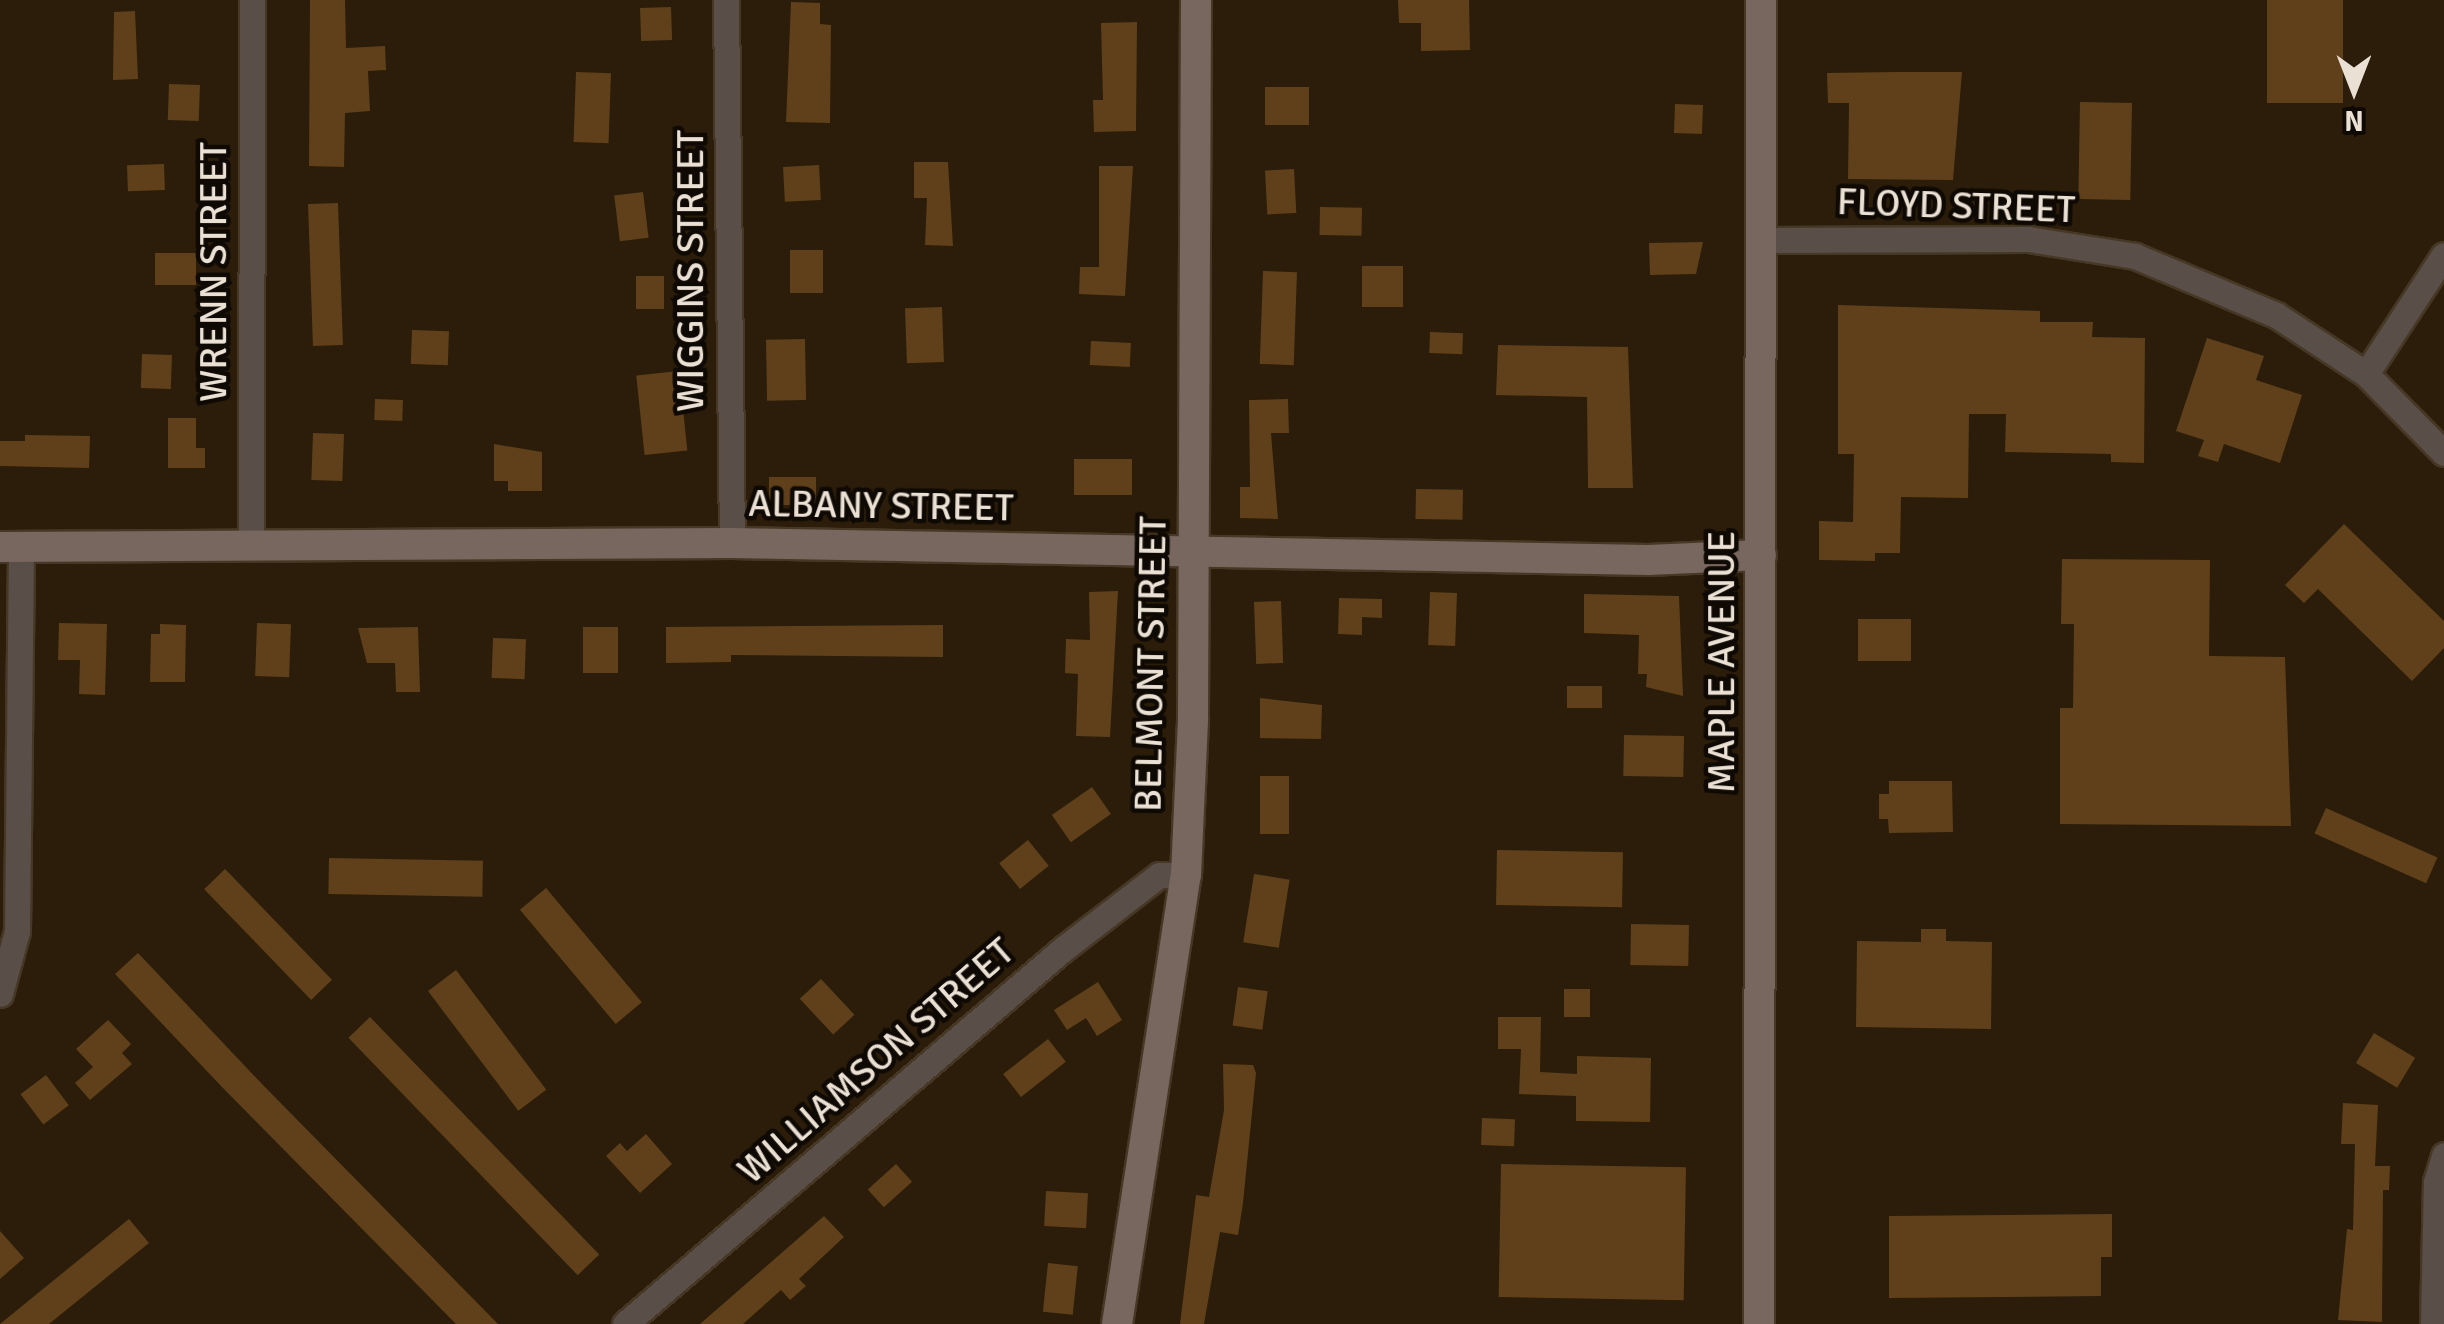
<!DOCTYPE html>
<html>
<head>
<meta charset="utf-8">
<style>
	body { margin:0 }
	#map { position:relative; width:2444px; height:1324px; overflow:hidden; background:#2b1d09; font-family:Signika,sans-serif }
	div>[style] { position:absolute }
	.building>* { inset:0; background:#5f401a; transform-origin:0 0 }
	.roads { filter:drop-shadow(2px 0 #463825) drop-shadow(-2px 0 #463825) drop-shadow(0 2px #463825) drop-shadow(0 -2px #463825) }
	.street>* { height:25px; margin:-12.5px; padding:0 12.5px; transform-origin:12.5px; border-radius:12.5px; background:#594e48 }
	.secondary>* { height:30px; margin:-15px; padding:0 15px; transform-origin:15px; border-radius:15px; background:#78675e }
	span { translate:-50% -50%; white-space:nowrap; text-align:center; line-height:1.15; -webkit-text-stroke:9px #0f0903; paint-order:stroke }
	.street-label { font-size:38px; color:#eae0d4 }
	.north { position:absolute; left:2304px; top:40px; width:100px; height:100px; -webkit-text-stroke:8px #0f0903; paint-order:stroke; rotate:180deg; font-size:28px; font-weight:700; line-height:40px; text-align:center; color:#eae0d4 }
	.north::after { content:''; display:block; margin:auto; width:35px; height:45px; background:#eae0d4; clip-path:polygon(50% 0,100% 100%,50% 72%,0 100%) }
</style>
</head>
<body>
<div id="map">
	<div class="building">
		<div style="clip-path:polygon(310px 0,345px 0,346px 48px,385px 46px,386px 70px,368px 71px,370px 111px,345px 113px,344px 167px,309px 166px)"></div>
		<div style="clip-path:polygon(1398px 0,1469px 0,1470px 50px,1421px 51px,1421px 23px,1399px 23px)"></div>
		<div style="left:2267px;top:0;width:76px;height:103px"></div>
		<div style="clip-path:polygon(791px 2px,820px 3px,820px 24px,831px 25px,830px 123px,786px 122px)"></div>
		<div style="left:671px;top:7px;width:33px;height:31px;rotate:88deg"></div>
		<div style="clip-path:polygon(135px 11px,138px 79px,113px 80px,114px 12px)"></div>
		<div style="clip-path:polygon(1137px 22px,1136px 131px,1094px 132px,1093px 100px,1103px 100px,1101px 23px)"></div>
		<div style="left:576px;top:72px;width:35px;height:70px;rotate:2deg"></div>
		<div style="clip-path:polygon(1896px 72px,1962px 72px,1953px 180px,1848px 179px,1849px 103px,1828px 103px,1827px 73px)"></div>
		<div style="left:169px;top:84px;width:31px;height:36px;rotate:2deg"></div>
		<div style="left:1265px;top:87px;width:44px;height:38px"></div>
		<div style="left:2080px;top:102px;width:52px;height:97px;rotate:1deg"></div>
		<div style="left:1675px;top:104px;width:28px;height:29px;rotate:2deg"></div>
		<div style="clip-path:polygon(914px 162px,948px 162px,953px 246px,925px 245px,927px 198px,914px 198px)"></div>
		<div style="left:164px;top:164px;width:26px;height:37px;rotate:88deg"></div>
		<div style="left:819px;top:165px;width:35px;height:36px;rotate:87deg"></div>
		<div style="clip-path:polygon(1099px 166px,1133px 166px,1125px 296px,1079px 294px,1080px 267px,1099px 267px)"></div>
		<div style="left:1294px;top:169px;width:44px;height:29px;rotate:87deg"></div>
		<div style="left:643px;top:192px;width:46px;height:29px;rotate:83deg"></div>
		<div style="left:338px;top:203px;width:142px;height:30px;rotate:88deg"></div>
		<div style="left:1320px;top:207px;width:42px;height:28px;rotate:1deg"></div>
		<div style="clip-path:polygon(1703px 242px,1696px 274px,1650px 275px,1649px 243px)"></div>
		<div style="left:790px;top:250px;width:33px;height:43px"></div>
		<div style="left:155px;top:253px;width:41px;height:32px"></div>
		<div style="left:1362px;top:266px;width:41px;height:41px"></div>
		<div style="left:1263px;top:271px;width:34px;height:93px;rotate:2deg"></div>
		<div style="left:636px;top:276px;width:28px;height:33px"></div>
		<div style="clip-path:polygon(1838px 305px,2040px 311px,2040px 322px,2093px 322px,2092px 337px,2145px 338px,2144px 463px,2111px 462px,2111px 454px,2005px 452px,2006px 414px,1969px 414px,1968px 498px,1901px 497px,1900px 553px,1875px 553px,1875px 561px,1819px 560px,1819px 521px,1853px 522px,1854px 454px,1838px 454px)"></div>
		<div style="left:942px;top:307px;width:55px;height:37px;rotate:88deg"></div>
		<div style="left:412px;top:330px;width:37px;height:34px;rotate:2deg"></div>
		<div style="left:1430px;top:332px;width:33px;height:21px;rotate:2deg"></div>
		<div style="clip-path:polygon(2207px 338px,2264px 356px,2256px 380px,2302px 395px,2280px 463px,2224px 444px,2218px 462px,2198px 456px,2204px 440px,2176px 431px)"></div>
		<div style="left:805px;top:339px;width:61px;height:39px;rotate:89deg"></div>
		<div style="left:1091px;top:341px;width:40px;height:24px;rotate:3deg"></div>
		<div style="clip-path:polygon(1498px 345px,1628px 347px,1633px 488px,1588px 488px,1587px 397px,1496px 395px)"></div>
		<div style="left:142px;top:354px;width:30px;height:34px;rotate:2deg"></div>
		<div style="left:679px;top:371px;width:80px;height:43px;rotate:84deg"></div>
		<div style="left:375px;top:399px;width:28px;height:21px;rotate:2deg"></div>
		<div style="clip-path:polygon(1288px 399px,1289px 433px,1271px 433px,1278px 519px,1240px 518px,1240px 487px,1250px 487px,1249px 400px)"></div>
		<div style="clip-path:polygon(168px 418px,196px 418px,196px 448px,205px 448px,205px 468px,168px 468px)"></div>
		<div style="left:313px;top:433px;width:31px;height:47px;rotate:2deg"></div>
		<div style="clip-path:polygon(25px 435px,90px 436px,89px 468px,0 466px,0 441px,25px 441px)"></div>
		<div style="clip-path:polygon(494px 444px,542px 452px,542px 491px,508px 491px,508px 481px,494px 481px)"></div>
		<div style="left:1074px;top:459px;width:58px;height:36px"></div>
		<div style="left:769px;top:477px;width:47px;height:28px"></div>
		<div style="left:1416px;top:489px;width:47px;height:30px;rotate:1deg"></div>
		<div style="clip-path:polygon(2344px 524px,2444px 621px,2444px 648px,2412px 681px,2318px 589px,2304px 603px,2285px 585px)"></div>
		<div style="clip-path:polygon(2062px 559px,2210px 560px,2209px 656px,2285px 657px,2291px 826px,2060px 824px,2060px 708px,2073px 708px,2074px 624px,2061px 624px)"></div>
		<div style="clip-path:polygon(1118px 591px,1110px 737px,1076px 736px,1078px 674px,1065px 673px,1066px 639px,1090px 640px,1089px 592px)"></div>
		<div style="left:1430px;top:592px;width:27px;height:53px;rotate:2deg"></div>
		<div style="clip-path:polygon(1584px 594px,1679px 596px,1683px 696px,1646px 687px,1647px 674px,1638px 674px,1639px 635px,1584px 633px)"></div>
		<div style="clip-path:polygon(1339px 598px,1382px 599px,1382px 618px,1362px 617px,1362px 635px,1338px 634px)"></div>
		<div style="left:1281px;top:601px;width:62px;height:27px;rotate:88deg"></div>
		<div style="left:1858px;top:619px;width:53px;height:42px"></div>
		<div style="clip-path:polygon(59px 623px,107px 624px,105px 695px,79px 694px,80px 660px,58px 660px)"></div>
		<div style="left:257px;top:623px;width:34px;height:53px;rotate:2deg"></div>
		<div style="clip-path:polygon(160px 624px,186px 625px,185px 682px,150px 682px,151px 634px,160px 634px)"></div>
		<div style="clip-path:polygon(943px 625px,943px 657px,731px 655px,731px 662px,666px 663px,666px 627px)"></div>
		<div style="clip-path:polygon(418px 627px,420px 692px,396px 692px,395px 663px,367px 663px,358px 628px)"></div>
		<div style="left:583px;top:627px;width:35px;height:46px"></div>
		<div style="left:493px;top:638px;width:33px;height:40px;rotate:2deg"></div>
		<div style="left:1567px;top:686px;width:35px;height:22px"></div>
		<div style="clip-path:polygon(1260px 698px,1322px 705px,1321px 739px,1260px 738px)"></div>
		<div style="left:1624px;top:735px;width:60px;height:41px;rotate:1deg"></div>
		<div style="left:1260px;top:776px;width:29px;height:58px"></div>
		<div style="clip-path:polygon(1889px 781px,1952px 781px,1953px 832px,1889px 833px,1888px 819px,1879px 819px,1879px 794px,1889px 794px)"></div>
		<div style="left:1092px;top:787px;width:33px;height:49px;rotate:55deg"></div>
		<div style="left:2326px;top:808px;width:122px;height:28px;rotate:24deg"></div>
		<div style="left:1028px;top:840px;width:33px;height:37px;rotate:51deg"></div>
		<div style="left:1497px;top:850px;width:126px;height:55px;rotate:1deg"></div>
		<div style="left:329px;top:858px;width:154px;height:36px;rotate:1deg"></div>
		<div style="left:225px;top:869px;width:154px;height:29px;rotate:46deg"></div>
		<div style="left:1254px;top:874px;width:36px;height:69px;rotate:9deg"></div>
		<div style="left:546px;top:888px;width:149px;height:34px;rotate:50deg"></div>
		<div style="left:1631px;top:924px;width:58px;height:41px;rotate:1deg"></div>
		<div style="clip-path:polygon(1921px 929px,1946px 929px,1946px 941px,1992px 942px,1991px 1029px,1856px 1027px,1857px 941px,1921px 942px)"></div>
		<div style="clip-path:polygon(138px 953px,262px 1084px,498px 1324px,456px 1324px,222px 1087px,115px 974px)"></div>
		<div style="left:456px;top:970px;width:150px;height:35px;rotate:53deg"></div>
		<div style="left:821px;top:979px;width:49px;height:29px;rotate:47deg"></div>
		<div style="clip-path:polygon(1098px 982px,1122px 1020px,1097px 1036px,1086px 1018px,1067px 1030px,1054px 1010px)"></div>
		<div style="left:1238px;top:987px;width:30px;height:39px;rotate:8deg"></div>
		<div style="left:1564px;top:989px;width:26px;height:28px"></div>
		<div style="left:370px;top:1017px;width:330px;height:30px;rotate:46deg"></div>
		<div style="clip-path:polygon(1498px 1017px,1541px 1017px,1540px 1072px,1577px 1074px,1577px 1056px,1651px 1058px,1650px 1122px,1576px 1121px,1576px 1096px,1519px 1094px,1521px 1049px,1498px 1049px)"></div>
		<div style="clip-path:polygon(108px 1020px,131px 1044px,122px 1053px,132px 1064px,90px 1100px,75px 1083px,93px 1067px,76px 1049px)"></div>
		<div style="left:2374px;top:1033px;width:48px;height:35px;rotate:31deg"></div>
		<div style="left:1048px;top:1039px;width:29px;height:57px;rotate:52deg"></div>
		<div style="clip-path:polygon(1223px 1064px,1253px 1065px,1256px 1073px,1243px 1203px,1238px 1235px,1220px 1232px,1204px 1324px,1180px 1324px,1196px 1195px,1209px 1197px,1224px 1110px)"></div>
		<div style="left:46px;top:1075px;width:38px;height:32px;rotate:53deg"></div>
		<div style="clip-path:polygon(2343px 1103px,2378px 1105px,2375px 1166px,2390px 1166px,2389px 1190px,2383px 1190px,2382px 1322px,2338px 1320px,2347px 1229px,2353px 1230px,2355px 1144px,2341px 1144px)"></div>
		<div style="left:1482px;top:1118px;width:33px;height:27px;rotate:2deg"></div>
		<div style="clip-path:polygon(646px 1134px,672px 1164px,640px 1193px,606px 1156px,620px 1143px,627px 1151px)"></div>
		<div style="left:896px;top:1164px;width:24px;height:38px;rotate:48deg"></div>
		<div style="left:1501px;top:1164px;width:185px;height:133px;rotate:1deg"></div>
		<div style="left:1046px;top:1191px;width:42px;height:35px;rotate:3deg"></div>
		<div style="clip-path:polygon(2112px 1214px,2112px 1257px,2101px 1257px,2101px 1296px,1889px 1298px,1889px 1216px)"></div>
		<div style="clip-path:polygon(824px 1216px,844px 1237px,799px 1279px,806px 1286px,790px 1300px,781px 1290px,743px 1324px,700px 1324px)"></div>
		<div style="clip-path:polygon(129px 1219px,149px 1243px,49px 1324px,0 1324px)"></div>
		<div style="clip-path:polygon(0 1231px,24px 1258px,0 1279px)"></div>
		<div style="left:1048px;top:1263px;width:30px;height:49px;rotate:6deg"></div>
	</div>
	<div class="roads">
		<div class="street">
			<div style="left:726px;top:0;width:543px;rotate:89.37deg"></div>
			<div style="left:1762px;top:240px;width:266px;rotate:-0.2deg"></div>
			<div style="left:2028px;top:239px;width:108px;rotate:9deg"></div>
			<div style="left:2135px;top:256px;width:153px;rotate:22.7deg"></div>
			<div style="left:2276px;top:315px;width:108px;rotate:33.2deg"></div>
			<div style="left:2366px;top:374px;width:111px;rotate:45.4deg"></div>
			<div style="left:2366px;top:374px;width:142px;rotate:-56.8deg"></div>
			<div style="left:251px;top:544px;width:544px;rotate:-89.89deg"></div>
			<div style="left:0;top:994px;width:65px;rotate:-74.9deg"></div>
			<div style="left:17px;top:931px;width:383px;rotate:-89.4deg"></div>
			<div style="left:625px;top:1324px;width:577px;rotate:-40.57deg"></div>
			<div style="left:1063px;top:949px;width:121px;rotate:-37.6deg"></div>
			<div style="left:1159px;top:875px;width:27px"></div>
			<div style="left:2433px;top:1324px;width:142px;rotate:-88.8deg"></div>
			<div style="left:2436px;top:1182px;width:28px;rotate:-73deg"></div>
		</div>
		<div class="secondary">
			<div style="left:0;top:547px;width:732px;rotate:-0.31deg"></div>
			<div style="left:732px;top:543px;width:916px;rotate:1.06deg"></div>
			<div style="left:1648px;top:560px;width:113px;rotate:-2.5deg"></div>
			<div style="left:1117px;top:1324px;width:454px;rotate:-81.3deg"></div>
			<div style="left:1186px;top:875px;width:157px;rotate:-87.4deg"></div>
			<div style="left:1193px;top:718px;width:718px;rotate:-89.76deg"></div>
			<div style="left:1759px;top:1324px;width:1324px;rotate:-89.91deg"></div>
		</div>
	</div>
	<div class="street-label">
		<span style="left:1956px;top:206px;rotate:2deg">FLOYD STREET</span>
		<span style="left:691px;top:271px;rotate:-90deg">WIGGINS STREET</span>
		<span style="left:214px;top:272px;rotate:-90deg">WRENN STREET</span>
		<span style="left:881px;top:506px;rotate:1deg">ALBANY STREET</span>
		<span style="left:1722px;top:662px;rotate:-90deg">MAPLE AVENUE</span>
		<span style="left:1151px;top:664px;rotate:-89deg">BELMONT STREET</span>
		<span style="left:876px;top:1061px;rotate:-41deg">WILLIAMSON STREET</span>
	</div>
	<div class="north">N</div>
</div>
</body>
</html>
